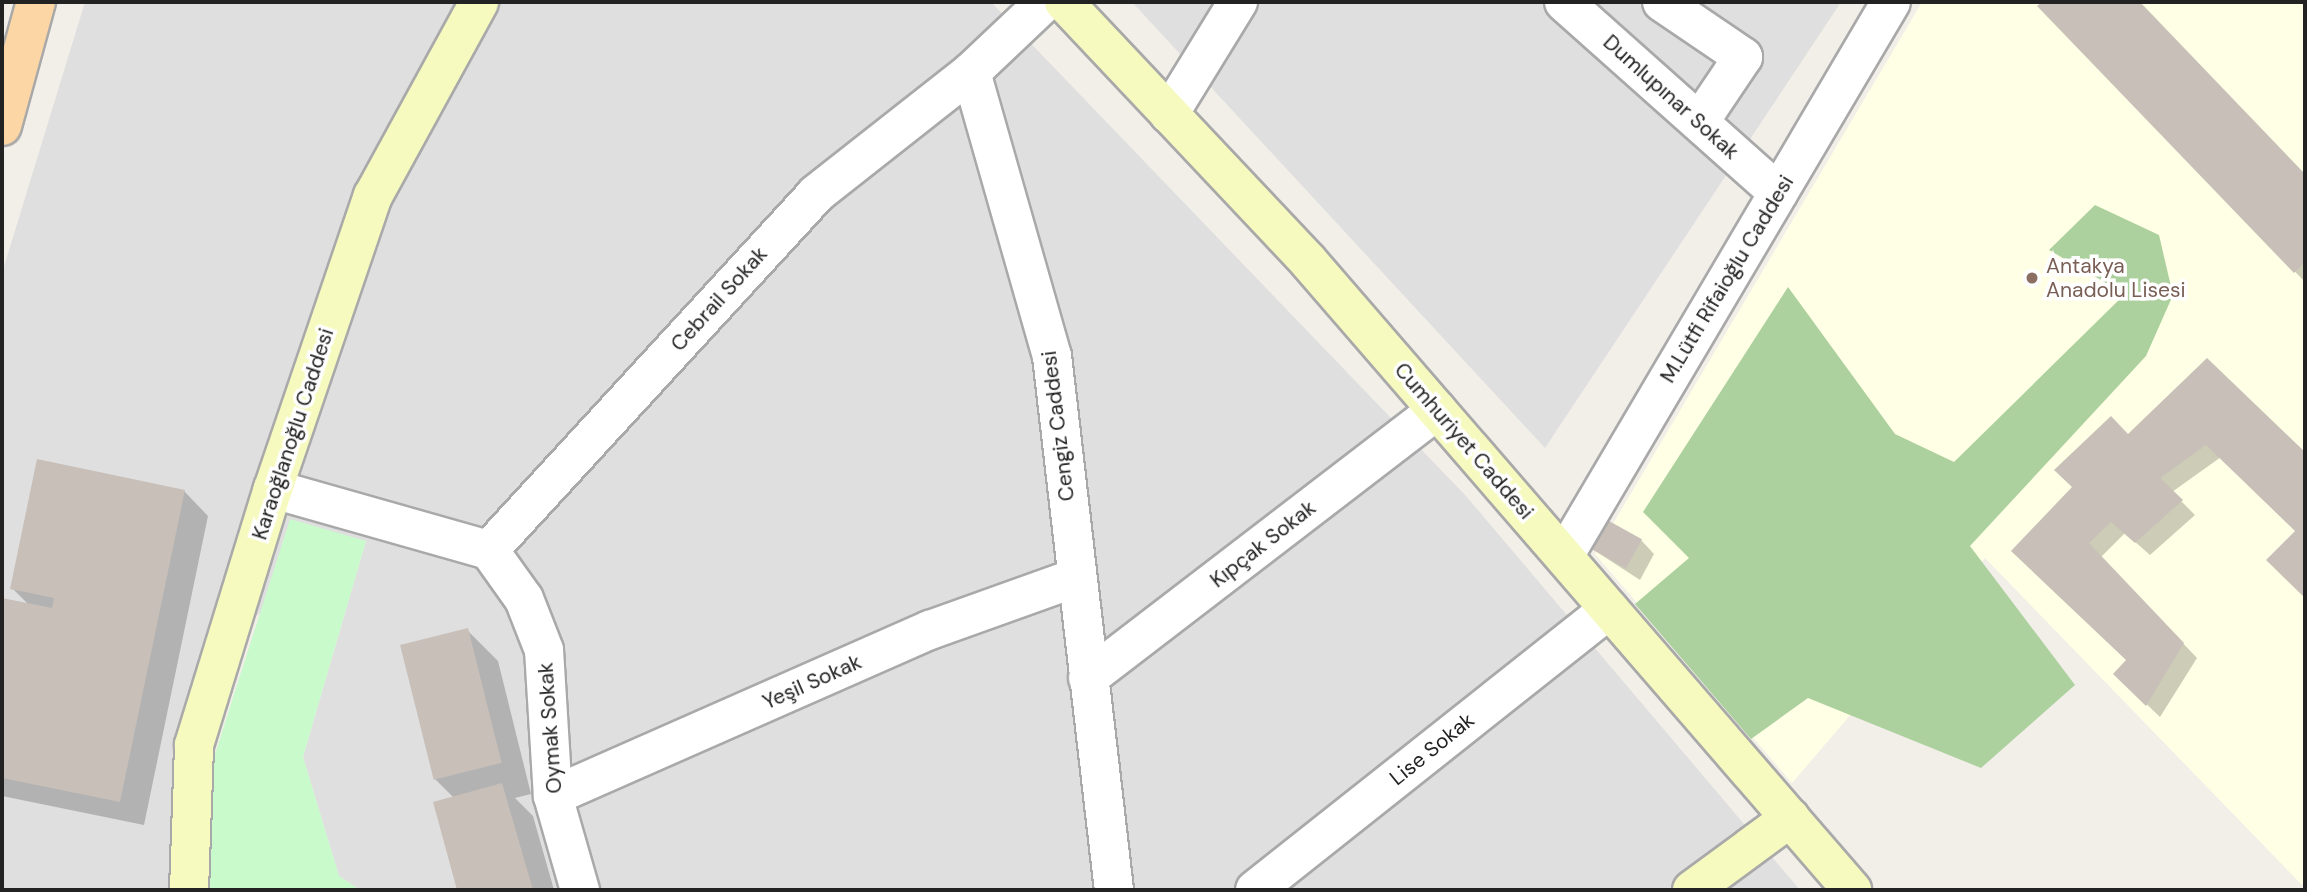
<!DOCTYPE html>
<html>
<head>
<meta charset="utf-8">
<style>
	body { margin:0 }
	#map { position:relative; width:2307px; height:892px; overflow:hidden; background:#f2efe9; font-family:"DM Sans",sans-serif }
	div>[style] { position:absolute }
	.residential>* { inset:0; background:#e0dfdf }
	.education>* { inset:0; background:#ffffe5 }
	.forest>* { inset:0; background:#add19e }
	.park>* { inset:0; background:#c8facc }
	.shadow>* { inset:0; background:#0003 }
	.building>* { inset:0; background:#c7bfb8; transform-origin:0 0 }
	.roads { filter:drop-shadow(2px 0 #a9a9a9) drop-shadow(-2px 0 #a9a9a9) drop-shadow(0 2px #a9a9a9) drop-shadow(0 -2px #a9a9a9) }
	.street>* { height:38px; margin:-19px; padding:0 19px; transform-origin:19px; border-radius:19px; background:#fff }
	.secondary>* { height:38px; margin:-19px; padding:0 19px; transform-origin:19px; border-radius:19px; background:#f7fabf }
	.primary>* { height:38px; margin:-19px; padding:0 19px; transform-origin:19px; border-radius:19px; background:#fcd6a4 }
	.dots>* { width:19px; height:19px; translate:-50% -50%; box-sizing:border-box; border:4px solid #fff; border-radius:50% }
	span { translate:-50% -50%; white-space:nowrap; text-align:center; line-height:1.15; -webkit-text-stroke:7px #fff; paint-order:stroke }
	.street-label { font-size:21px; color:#222 }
	.education-label { font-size:21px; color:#785e54 }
	.left { translate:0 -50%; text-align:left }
	.frame { position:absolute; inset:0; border:4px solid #222; pointer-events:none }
</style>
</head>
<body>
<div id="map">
	<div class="residential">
		<div style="clip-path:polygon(85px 2px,991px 2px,1466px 496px,1800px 890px,360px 890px,339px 876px,303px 757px,366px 541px,253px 618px,209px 772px,203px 890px,2px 890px,2px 273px)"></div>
		<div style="clip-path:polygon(1132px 2px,1841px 2px,1545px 448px)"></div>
	</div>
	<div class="education">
		<div style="clip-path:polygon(1922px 2px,2305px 2px,2304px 887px,1985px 558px,1792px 783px,1595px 554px)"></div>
	</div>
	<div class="forest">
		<div style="clip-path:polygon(2095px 205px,2159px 235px,2173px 295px,2146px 356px,1970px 546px,2075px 685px,1981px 768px,1808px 698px,1751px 739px,1635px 604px,1689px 558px,1643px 512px,1788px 287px,1895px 434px,1954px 462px,2125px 294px,2049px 250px)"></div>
	</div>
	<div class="park">
		<div style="clip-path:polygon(290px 519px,366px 541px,303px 757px,339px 876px,360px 890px,203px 890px,209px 773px)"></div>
	</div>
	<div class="shadow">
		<div style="clip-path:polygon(2045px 2px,2139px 2px,2305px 175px,2305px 282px,2040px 6px)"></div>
		<div style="clip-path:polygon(2207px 360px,2305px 454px,2305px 596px,2269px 560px,2298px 531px,2221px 457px,2172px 492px,2195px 515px,2150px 555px,2125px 533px,2101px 557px,2197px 658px,2160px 717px,2115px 674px,2128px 661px,2026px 564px,2128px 436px)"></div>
		<div style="clip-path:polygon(184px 491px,208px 516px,144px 825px,2px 796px,2px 599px,29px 605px,12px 588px)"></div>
		<div style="clip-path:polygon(1641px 540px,1654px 554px,1640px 580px,1586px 545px)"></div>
		<div style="clip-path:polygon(467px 630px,498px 661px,531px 794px,515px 798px,533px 816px,554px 890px,459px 890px,435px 804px,454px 798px,435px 779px)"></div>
	</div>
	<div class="building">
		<div style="clip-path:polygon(2042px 2px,2140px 2px,2305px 174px,2305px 262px,2294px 273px,2037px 6px)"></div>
		<div style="clip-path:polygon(2207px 358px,2305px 452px,2305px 598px,2266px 560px,2295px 531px,2206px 445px,2160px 478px,2183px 500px,2135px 543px,2111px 522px,2089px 543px,2184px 643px,2146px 706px,2113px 674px,2126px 660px,2011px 551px,2072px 487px,2054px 470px,2111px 416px,2128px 434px)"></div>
		<div style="clip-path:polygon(37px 459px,185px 490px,120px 802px,2px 778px,2px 598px,52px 608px,54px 598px,10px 589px)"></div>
		<div style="left:1600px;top:516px;width:48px;height:33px;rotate:29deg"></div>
		<div style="left:468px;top:628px;width:139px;height:70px;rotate:76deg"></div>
		<div style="clip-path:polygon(502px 783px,533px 890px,457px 890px,433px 802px)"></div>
	</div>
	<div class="roads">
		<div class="street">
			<div style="left:1045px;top:2px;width:102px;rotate:136.6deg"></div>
			<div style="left:971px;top:72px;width:295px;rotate:74.1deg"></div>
			<div style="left:1052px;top:356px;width:538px;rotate:83.38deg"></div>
			<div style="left:1564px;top:2px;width:287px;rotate:41.7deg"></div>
			<div style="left:1662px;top:2px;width:98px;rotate:34.2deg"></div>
			<div style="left:1743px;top:57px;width:77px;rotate:123.9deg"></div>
			<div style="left:1169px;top:114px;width:132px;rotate:-58.4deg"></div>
			<div style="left:273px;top:489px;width:224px;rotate:15.8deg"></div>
			<div style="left:489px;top:550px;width:60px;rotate:54.5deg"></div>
			<div style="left:524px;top:599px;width:55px;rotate:68.6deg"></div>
			<div style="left:544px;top:650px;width:146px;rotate:86.5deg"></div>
			<div style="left:553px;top:796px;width:98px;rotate:74deg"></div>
			<div style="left:489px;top:550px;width:483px;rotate:-47.4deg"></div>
			<div style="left:816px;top:194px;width:197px;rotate:-38.2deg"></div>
			<div style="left:1564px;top:556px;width:643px;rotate:-59.45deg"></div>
			<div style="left:1088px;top:678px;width:440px;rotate:-37.5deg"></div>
			<div style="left:553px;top:796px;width:412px;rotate:-23.8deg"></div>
			<div style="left:930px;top:630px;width:154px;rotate:-19.7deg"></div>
			<div style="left:1255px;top:890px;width:452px;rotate:-38.4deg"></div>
		</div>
		<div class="secondary">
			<div style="left:1064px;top:2px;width:356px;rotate:46.7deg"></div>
			<div style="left:1308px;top:261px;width:832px;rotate:49.14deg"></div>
			<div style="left:189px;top:890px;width:145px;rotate:-88deg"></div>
			<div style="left:194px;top:745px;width:268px;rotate:-72.9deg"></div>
			<div style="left:273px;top:489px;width:310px;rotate:-71.2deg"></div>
			<div style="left:373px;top:196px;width:221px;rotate:-61.3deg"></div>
			<div style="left:1692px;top:890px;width:122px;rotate:-36.3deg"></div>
		</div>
		<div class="primary">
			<div style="left:2px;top:126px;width:129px;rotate:-74.7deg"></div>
		</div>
	</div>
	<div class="dots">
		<div style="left:2032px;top:278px;background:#8d6e63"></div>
	</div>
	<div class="street-label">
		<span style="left:1671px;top:97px;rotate:42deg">Dumlupınar Sokak</span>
		<span style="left:1727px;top:279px;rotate:-59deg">M.Lütfi Rifaioğlu Caddesi</span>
		<span style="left:719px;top:299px;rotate:-48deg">Cebrail Sokak</span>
		<span style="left:1058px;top:426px;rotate:-97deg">Cengiz Caddesi</span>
		<span style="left:293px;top:434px;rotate:-72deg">Karaoğlanoğlu Caddesi</span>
		<span style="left:1464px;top:441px;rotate:49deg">Cumhuriyet Caddesi</span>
		<span style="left:1263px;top:544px;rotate:-38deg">Kıpçak Sokak</span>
		<span style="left:812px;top:682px;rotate:-24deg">Yeşil Sokak</span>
		<span style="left:550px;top:728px;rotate:-94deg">Oymak Sokak</span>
		<span style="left:1432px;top:749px;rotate:-39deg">Lise Sokak</span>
	</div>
	<div class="education-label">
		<span class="left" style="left:2046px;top:278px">Antakya<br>Anadolu Lisesi</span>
	</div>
	<div class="frame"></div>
</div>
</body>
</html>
